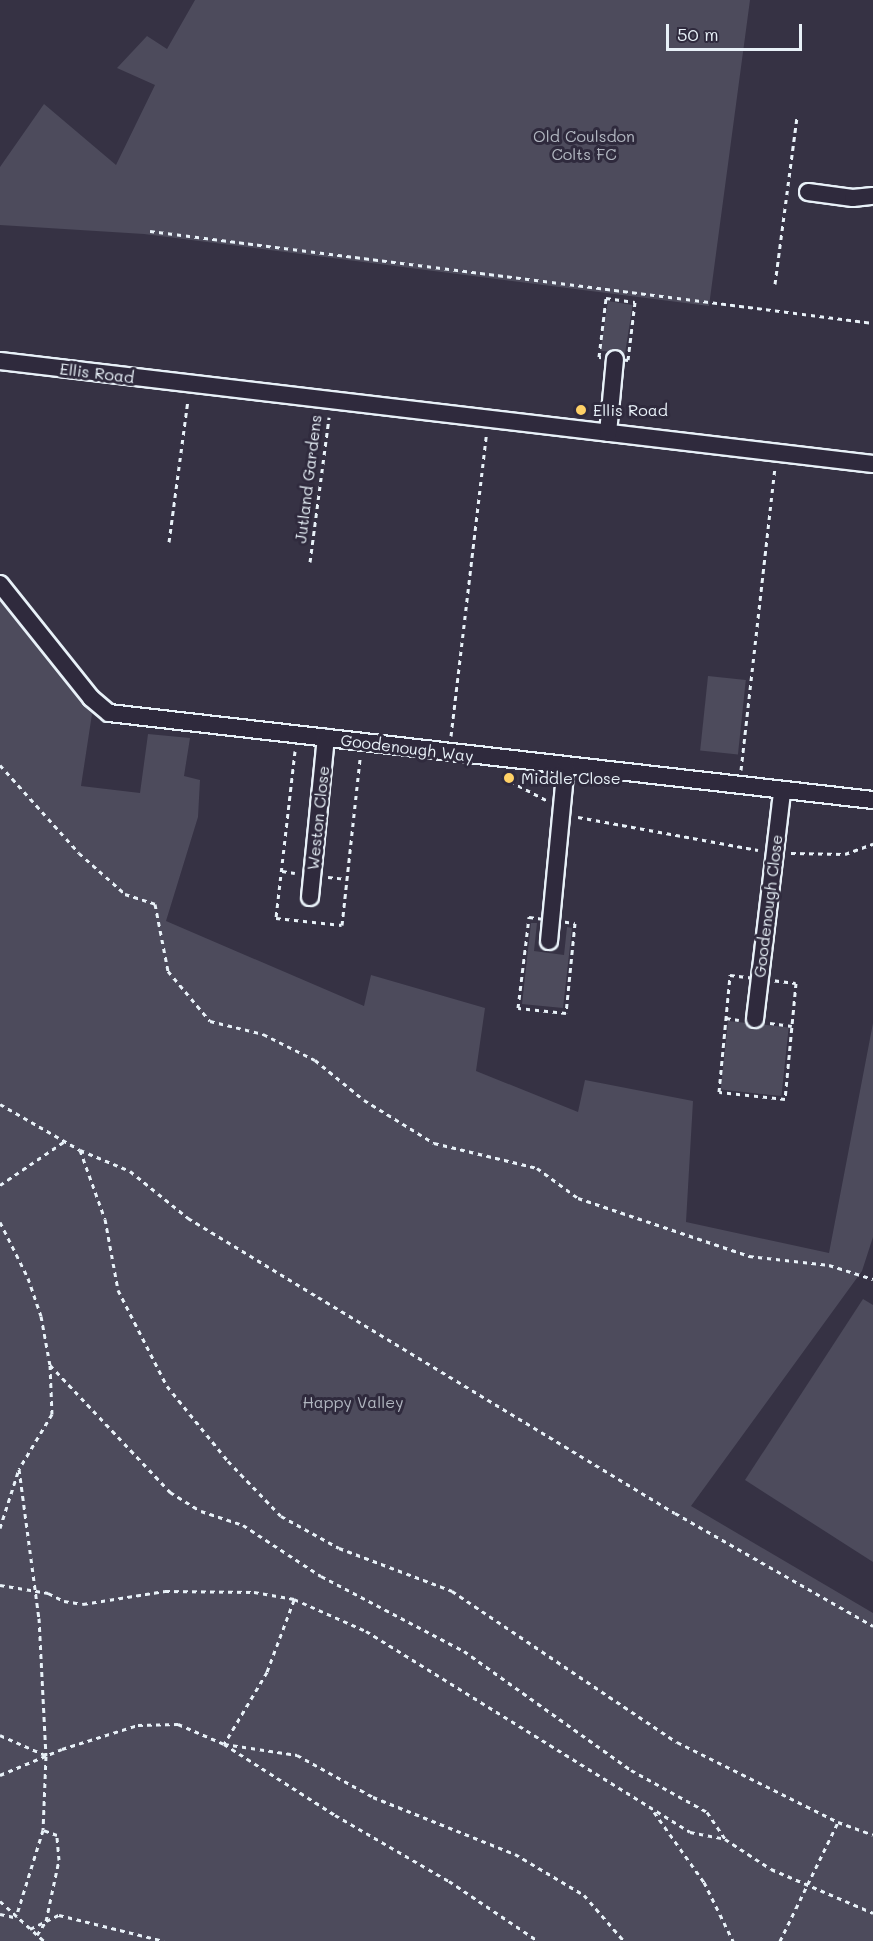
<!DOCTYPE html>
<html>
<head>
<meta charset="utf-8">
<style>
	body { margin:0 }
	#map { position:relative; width:873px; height:1941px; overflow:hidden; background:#363244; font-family:Mali,sans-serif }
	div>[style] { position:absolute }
	.green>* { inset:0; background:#4d4b5c; transform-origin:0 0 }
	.path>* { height:3px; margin-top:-1.5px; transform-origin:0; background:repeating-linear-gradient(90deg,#e8f1f8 0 4.5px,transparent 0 9px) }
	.roads { filter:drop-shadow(2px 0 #e8f1f8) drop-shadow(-2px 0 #e8f1f8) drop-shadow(0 2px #e8f1f8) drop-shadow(0 -2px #e8f1f8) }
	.minor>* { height:16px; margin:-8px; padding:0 8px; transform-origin:8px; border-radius:8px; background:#2f2a3d }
	.dots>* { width:16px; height:16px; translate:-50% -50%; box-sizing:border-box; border:3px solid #2f2a3d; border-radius:50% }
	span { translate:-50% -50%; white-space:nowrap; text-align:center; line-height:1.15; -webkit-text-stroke:6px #2f2a3d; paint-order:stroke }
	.park-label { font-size:16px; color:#b2b7c1 }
	.street-label { font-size:16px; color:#e8f1f8 }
	.poi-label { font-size:16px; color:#e8f1f8 }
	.left { translate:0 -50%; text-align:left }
	.scale { position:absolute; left:666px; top:24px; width:136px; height:27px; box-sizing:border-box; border:3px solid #e8f1f8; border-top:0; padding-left:8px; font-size:18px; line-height:21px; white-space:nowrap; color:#e8f1f8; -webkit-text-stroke:4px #2f2a3d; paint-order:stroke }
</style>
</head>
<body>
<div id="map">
	<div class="green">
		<div style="clip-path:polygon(195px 0,750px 0,709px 306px,144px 234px,0 225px,0 167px,44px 104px,116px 165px,155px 85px,117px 68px,147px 36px,167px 49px)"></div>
		<div style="left:608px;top:301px;width:25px;height:50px;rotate:9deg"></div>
		<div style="clip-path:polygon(0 601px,92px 714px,81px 786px,140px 793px,148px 734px,190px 738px,184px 776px,200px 780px,198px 817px,166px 921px,364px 1006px,371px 975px,485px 1008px,476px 1071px,578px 1112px,585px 1080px,693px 1101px,686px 1222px,829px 1253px,873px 1023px,873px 1237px,862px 1271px,691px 1506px,873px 1613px,873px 1941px,0 1941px)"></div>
		<div style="left:708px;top:676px;width:38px;height:75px;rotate:6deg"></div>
		<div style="clip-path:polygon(531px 923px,537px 923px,534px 951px,564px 955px,567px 927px,572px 928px,563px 1008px,522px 1004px)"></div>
		<div style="left:728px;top:1021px;width:61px;height:69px;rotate:6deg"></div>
		<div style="clip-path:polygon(863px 1299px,873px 1305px,873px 1562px,745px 1480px)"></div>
	</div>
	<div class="path">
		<div style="left:150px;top:231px;width:729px;rotate:7.25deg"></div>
		<div style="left:775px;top:284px;width:168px;rotate:-82.5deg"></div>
		<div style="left:606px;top:298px;width:29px;rotate:8deg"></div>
		<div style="left:635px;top:302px;width:58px;rotate:96.9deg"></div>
		<div style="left:628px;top:360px;width:29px;rotate:-174deg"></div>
		<div style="left:599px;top:357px;width:59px;rotate:-83.2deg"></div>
		<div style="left:169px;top:542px;width:143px;rotate:-82.4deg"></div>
		<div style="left:310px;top:562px;width:146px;rotate:-82.5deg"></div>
		<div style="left:451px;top:736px;width:302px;rotate:-83.3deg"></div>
		<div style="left:295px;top:751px;width:168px;rotate:96.5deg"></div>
		<div style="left:276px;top:918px;width:66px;rotate:6.1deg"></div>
		<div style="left:342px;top:925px;width:167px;rotate:-83.8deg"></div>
		<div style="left:0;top:765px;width:118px;rotate:48.1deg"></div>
		<div style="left:79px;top:853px;width:62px;rotate:41.7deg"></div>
		<div style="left:125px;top:894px;width:32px;rotate:18deg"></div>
		<div style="left:155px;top:904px;width:68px;rotate:79deg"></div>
		<div style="left:168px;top:971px;width:65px;rotate:50deg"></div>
		<div style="left:210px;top:1021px;width:55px;rotate:13.8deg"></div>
		<div style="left:263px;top:1034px;width:58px;rotate:26.6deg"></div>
		<div style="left:315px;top:1060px;width:63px;rotate:39.2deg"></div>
		<div style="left:364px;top:1100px;width:82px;rotate:31.6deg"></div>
		<div style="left:434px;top:1143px;width:106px;rotate:13.6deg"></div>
		<div style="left:537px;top:1168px;width:51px;rotate:36.2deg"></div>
		<div style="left:578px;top:1198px;width:181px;rotate:18.7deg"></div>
		<div style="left:749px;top:1256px;width:81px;rotate:6.4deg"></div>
		<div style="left:829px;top:1265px;width:46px;rotate:17.7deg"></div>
		<div style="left:741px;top:770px;width:303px;rotate:-83.6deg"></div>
		<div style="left:502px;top:777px;width:50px;rotate:27.6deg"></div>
		<div style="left:578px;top:817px;width:183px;rotate:10.4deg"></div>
		<div style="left:791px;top:853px;width:54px;rotate:1.1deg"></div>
		<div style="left:845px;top:854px;width:30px;rotate:-20deg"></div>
		<div style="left:282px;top:871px;width:13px;rotate:9deg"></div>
		<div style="left:328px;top:877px;width:18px;rotate:6deg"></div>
		<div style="left:529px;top:917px;width:46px;rotate:7.4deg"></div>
		<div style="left:575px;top:923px;width:90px;rotate:95.7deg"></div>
		<div style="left:566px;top:1013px;width:48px;rotate:-174.1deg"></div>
		<div style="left:518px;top:1008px;width:92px;rotate:-83.1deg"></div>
		<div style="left:730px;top:975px;width:66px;rotate:6.9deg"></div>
		<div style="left:796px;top:983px;width:117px;rotate:95.4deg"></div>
		<div style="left:785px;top:1099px;width:66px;rotate:-173.9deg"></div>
		<div style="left:719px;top:1092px;width:118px;rotate:-84.6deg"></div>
		<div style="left:726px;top:1018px;width:13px;rotate:9deg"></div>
		<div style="left:770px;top:1023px;width:22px;rotate:8deg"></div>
		<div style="left:0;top:1104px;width:92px;rotate:29.9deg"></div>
		<div style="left:80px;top:1150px;width:54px;rotate:22.8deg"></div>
		<div style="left:130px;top:1171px;width:75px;rotate:39deg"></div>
		<div style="left:188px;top:1218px;width:152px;rotate:31.3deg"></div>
		<div style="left:318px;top:1297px;width:417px;rotate:31.2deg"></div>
		<div style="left:675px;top:1513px;width:228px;rotate:29.7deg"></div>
		<div style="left:80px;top:1150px;width:73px;rotate:70.1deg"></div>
		<div style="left:105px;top:1219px;width:72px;rotate:79.6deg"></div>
		<div style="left:118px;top:1290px;width:108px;rotate:63deg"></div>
		<div style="left:167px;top:1386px;width:97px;rotate:50.9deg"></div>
		<div style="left:228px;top:1461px;width:76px;rotate:46.1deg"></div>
		<div style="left:281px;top:1516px;width:66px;rotate:28.9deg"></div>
		<div style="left:339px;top:1548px;width:121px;rotate:20.8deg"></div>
		<div style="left:452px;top:1591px;width:271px;rotate:33.9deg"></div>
		<div style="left:677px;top:1742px;width:180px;rotate:26.4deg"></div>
		<div style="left:838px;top:1822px;width:37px;rotate:20deg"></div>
		<div style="left:0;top:1185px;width:78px;rotate:-34.1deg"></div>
		<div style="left:0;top:1222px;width:63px;rotate:63.4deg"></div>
		<div style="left:28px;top:1278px;width:40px;rotate:71.1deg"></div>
		<div style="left:41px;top:1316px;width:50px;rotate:79.6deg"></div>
		<div style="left:50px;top:1365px;width:49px;rotate:87.7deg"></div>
		<div style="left:52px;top:1414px;width:64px;rotate:121deg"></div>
		<div style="left:19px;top:1469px;width:150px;rotate:82.4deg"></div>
		<div style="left:39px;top:1618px;width:138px;rotate:87.1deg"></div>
		<div style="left:46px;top:1756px;width:74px;rotate:92.3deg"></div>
		<div style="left:43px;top:1830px;width:91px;rotate:107.2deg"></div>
		<div style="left:50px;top:1365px;width:175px;rotate:46.6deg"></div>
		<div style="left:170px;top:1492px;width:36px;rotate:32deg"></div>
		<div style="left:201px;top:1511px;width:44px;rotate:18.4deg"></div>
		<div style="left:243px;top:1525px;width:93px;rotate:33.2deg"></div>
		<div style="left:321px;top:1576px;width:161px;rotate:27.7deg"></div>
		<div style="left:464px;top:1651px;width:205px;rotate:35.5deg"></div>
		<div style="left:631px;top:1770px;width:87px;rotate:28.9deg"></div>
		<div style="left:707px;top:1812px;width:32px;rotate:56deg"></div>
		<div style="left:0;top:1528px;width:59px;rotate:-72.2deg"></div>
		<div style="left:0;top:1585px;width:49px;rotate:9.5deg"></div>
		<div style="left:48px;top:1593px;width:18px;rotate:27deg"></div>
		<div style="left:64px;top:1601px;width:19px;rotate:9deg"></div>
		<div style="left:83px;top:1604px;width:83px;rotate:-9deg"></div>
		<div style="left:165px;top:1591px;width:89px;rotate:0.6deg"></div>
		<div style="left:254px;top:1592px;width:41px;rotate:9.9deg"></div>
		<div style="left:294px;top:1599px;width:79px;rotate:24deg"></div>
		<div style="left:366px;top:1631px;width:381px;rotate:31.8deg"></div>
		<div style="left:690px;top:1832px;width:36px;rotate:11deg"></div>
		<div style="left:725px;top:1839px;width:55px;rotate:33.1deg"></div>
		<div style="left:771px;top:1869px;width:111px;rotate:23.3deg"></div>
		<div style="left:294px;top:1600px;width:77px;rotate:110.6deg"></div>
		<div style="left:267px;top:1672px;width:84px;rotate:120.8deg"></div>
		<div style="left:224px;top:1744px;width:132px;rotate:32.6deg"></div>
		<div style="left:335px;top:1815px;width:132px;rotate:30.1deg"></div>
		<div style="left:449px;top:1881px;width:107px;rotate:34deg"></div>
		<div style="left:0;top:1735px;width:49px;rotate:24deg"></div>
		<div style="left:0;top:1775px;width:67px;rotate:-22.8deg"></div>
		<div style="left:62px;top:1749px;width:80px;rotate:-17.5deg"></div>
		<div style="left:138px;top:1725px;width:40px;rotate:-1.4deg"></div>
		<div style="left:178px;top:1724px;width:50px;rotate:23.5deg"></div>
		<div style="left:224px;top:1744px;width:74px;rotate:8.6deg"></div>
		<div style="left:297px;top:1755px;width:87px;rotate:28.9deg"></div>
		<div style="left:373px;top:1797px;width:153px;rotate:21.9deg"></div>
		<div style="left:515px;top:1854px;width:80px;rotate:30.7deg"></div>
		<div style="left:584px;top:1895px;width:61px;rotate:49deg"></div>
		<div style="left:654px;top:1812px;width:86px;rotate:54.5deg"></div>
		<div style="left:704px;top:1882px;width:66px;rotate:63.8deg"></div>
		<div style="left:0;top:1901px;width:59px;rotate:42.3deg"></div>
		<div style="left:0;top:1914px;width:14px;rotate:12deg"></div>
		<div style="left:30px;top:1929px;width:32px;rotate:-26deg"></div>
		<div style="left:59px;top:1915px;width:108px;rotate:13.9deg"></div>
		<div style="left:37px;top:1935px;width:17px;rotate:-57deg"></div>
		<div style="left:46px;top:1921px;width:62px;rotate:-78deg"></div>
		<div style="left:59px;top:1860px;width:25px;rotate:-95deg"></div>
		<div style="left:57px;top:1835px;width:15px;rotate:-160deg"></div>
		<div style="left:780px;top:1941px;width:132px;rotate:-64deg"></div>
	</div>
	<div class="roads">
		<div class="minor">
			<div style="left:808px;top:192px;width:45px;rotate:7.6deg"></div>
			<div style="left:853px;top:198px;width:20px;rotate:-6deg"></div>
			<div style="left:0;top:361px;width:879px;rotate:6.73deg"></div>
			<div style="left:608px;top:433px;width:74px;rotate:-84.6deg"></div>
			<div style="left:0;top:584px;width:146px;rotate:51.4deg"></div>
			<div style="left:91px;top:698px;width:23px;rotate:40deg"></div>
			<div style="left:109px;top:713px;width:769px;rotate:6.5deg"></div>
			<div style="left:310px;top:897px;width:160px;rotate:-84.3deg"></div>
			<div style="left:549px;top:941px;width:176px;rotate:-84.5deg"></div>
			<div style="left:755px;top:1019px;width:229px;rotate:-83.2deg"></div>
		</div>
	</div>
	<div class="dots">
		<div style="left:581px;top:410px;background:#ffd166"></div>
		<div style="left:509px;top:778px;background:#ffd166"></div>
	</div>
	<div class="park-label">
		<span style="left:584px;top:145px">Old Coulsdon<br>Colts FC</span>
		<span style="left:353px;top:1402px">Happy Valley</span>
	</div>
	<div class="street-label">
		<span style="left:97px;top:373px;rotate:7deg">Ellis Road</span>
		<span style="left:308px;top:479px;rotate:-83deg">Jutland Gardens</span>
		<span style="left:407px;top:748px;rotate:7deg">Goodenough Way</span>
		<span style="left:318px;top:818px;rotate:-84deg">Weston Close</span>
		<span style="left:768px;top:906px;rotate:-83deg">Goodenough Close</span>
	</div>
	<div class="poi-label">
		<span class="left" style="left:593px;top:410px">Ellis Road</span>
		<span class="left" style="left:521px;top:778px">Middle Close</span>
	</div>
	<div class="scale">50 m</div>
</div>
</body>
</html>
